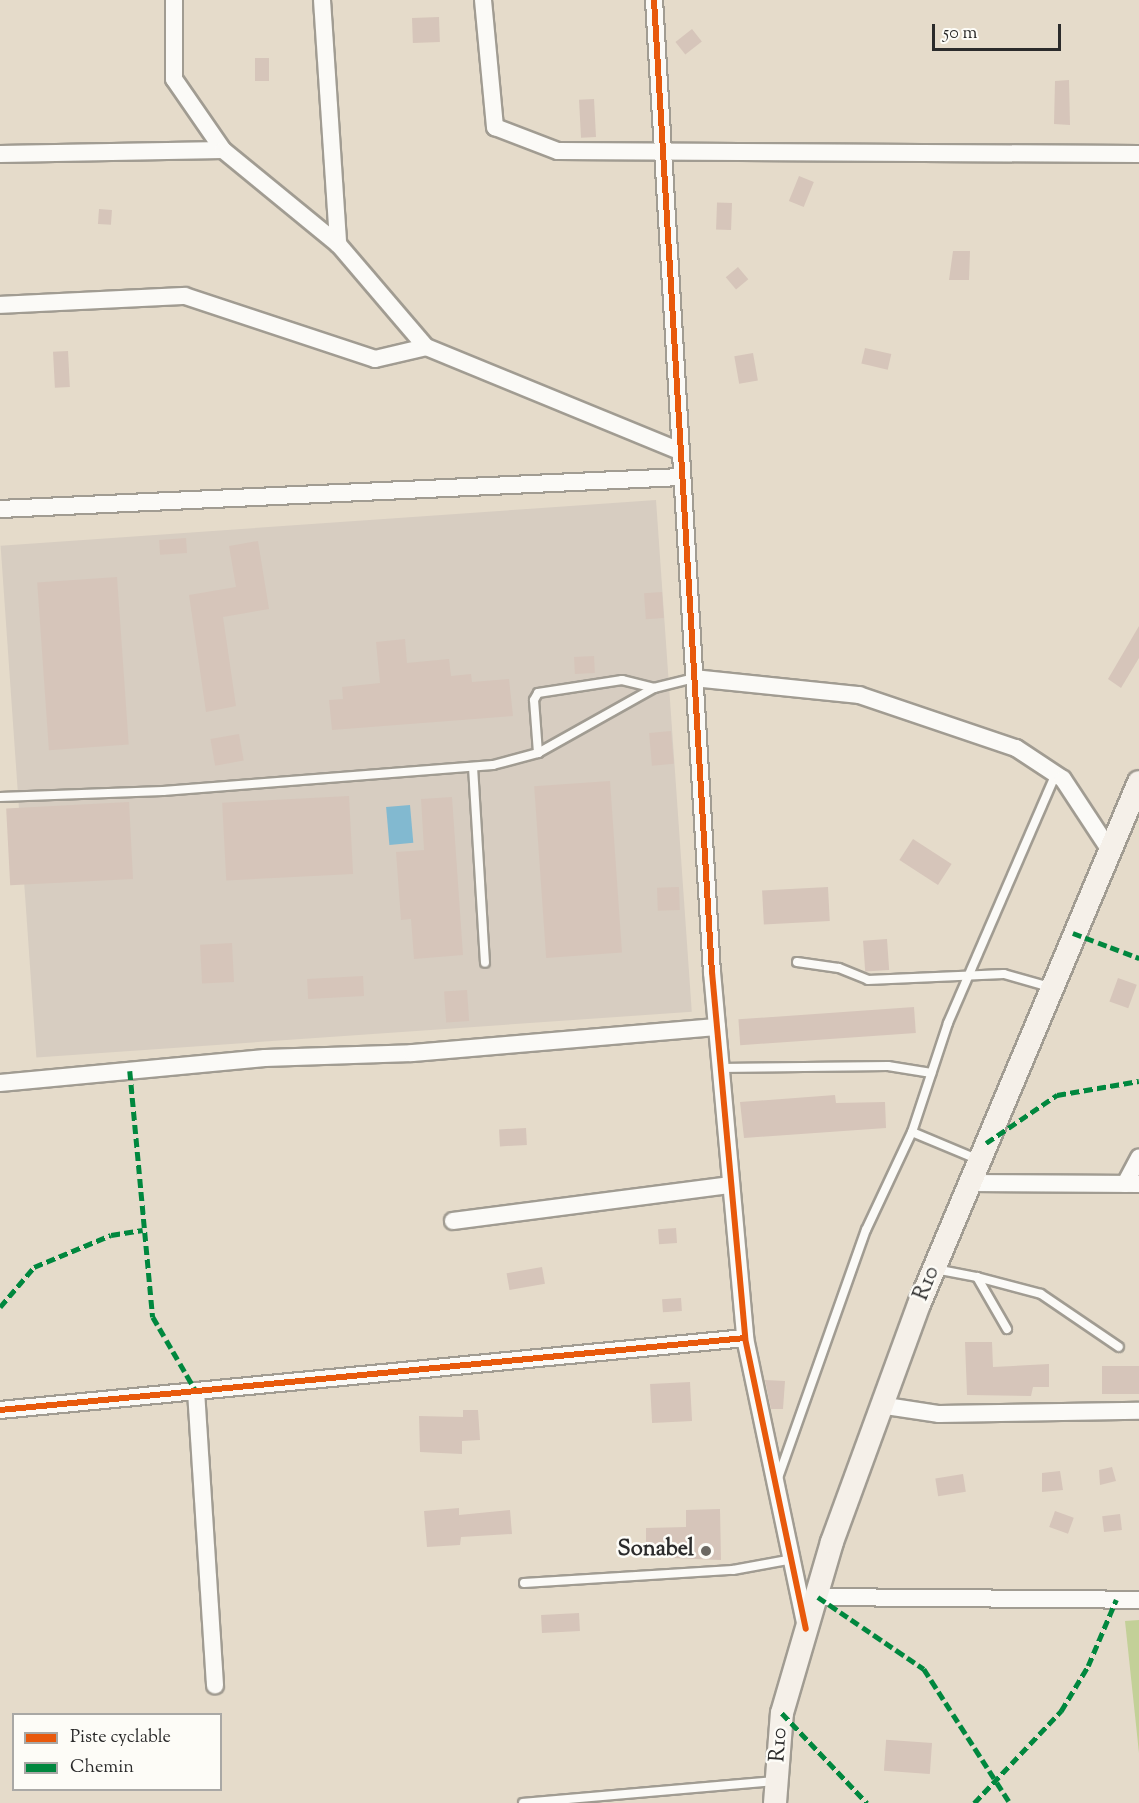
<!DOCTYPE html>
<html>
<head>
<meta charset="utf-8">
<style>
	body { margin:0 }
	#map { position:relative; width:1139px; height:1803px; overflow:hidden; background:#e5dbca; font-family:"Sorts Mill Goudy",serif }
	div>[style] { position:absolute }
	.industrial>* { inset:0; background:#d7cdc1; transform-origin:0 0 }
	.green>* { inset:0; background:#c3d098 }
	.water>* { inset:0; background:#82b9d0; transform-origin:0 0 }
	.building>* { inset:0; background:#d6c5ba; transform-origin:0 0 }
	.roads { filter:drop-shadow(2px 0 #a19c92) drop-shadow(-2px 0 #a19c92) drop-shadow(0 2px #a19c92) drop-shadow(0 -2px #a19c92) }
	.service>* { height:8px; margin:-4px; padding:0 4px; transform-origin:4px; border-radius:4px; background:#fbfaf7 }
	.minor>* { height:16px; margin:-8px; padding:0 8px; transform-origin:8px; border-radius:8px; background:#fbfaf7 }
	.secondary>* { height:22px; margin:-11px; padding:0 11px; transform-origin:11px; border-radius:11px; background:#f5f0e9 }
	.quiet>* { height:4.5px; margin-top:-2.25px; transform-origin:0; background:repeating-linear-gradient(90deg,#00873e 0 9px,transparent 0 13.5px) }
	.cycleway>* { height:6px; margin:-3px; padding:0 3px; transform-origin:3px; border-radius:3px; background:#e8590c }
	.dots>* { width:16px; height:16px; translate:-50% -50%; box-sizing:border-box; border:3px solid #fdfcf7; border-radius:50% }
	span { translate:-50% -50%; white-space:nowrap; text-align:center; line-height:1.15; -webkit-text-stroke:5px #fdfcf7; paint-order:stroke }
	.street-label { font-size:22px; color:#2b2b2b }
	.poi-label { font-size:22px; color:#2b2b2b; font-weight:700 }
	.right { translate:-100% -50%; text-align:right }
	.legend { position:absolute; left:12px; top:1713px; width:210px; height:78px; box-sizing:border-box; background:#fdfcf7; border:2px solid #a9a8a5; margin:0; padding:8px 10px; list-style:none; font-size:18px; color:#2b2b2b }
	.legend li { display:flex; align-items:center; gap:12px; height:30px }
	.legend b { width:30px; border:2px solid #a9a8a5 }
	.scale { position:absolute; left:932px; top:24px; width:129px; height:27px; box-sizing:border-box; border:3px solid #2b2b2b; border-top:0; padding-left:8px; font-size:18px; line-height:21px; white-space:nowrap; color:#2b2b2b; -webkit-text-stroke:4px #fdfcf7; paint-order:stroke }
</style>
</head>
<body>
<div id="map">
	<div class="industrial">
		<div style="left:656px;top:500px;width:513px;height:657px;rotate:86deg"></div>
	</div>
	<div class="green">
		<div style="clip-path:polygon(1139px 1620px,1139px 1753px,1125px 1621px)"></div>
	</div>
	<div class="water">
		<div style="left:410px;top:805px;width:38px;height:24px;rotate:85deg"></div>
	</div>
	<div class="building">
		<div style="left:439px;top:17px;width:25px;height:27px;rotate:88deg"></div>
		<div style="left:692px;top:29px;width:16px;height:21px;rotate:52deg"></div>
		<div style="left:255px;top:58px;width:14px;height:23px"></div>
		<div style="clip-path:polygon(1069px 80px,1070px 125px,1054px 124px,1055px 81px)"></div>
		<div style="left:594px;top:99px;width:38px;height:15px;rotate:87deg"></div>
		<div style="left:799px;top:176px;width:16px;height:27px;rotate:22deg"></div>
		<div style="left:732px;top:203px;width:27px;height:15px;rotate:92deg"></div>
		<div style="left:99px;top:209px;width:13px;height:15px;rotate:4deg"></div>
		<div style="clip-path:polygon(953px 251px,970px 251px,969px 280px,949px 280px)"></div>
		<div style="left:738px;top:267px;width:16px;height:16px;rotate:50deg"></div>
		<div style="left:865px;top:348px;width:27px;height:16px;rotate:13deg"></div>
		<div style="left:68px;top:351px;width:36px;height:15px;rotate:87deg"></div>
		<div style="left:753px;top:353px;width:28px;height:19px;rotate:80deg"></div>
		<div style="left:186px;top:538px;width:15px;height:27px;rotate:86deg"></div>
		<div style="clip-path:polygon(258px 541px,269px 609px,223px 617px,236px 706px,206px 712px,189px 595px,236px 587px,229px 546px)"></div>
		<div style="left:117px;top:577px;width:168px;height:80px;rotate:86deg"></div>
		<div style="left:662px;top:592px;width:26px;height:18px;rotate:86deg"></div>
		<div style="clip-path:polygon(1139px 626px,1139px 658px,1121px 688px,1108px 679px)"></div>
		<div style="clip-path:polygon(405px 639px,407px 663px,449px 659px,451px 676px,471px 674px,472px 682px,509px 679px,513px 716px,332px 730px,329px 700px,343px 699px,342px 687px,380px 683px,376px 642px)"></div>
		<div style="left:594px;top:656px;width:17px;height:20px;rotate:87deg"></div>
		<div style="left:671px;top:731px;width:33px;height:22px;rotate:85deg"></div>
		<div style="left:239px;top:734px;width:27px;height:29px;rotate:80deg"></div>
		<div style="left:610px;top:781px;width:172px;height:76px;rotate:86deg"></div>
		<div style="left:349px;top:796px;width:78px;height:127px;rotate:87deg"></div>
		<div style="clip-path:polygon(452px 797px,463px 955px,414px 959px,411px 919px,401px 920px,396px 852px,424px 850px,421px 799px)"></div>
		<div style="left:129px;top:802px;width:77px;height:123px;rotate:87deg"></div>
		<div style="left:913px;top:839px;width:46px;height:25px;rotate:33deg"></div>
		<div style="left:679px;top:887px;width:23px;height:22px;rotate:88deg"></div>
		<div style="left:828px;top:887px;width:34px;height:66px;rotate:87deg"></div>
		<div style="left:887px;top:939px;width:31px;height:24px;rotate:86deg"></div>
		<div style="left:232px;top:943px;width:39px;height:32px;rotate:87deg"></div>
		<div style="left:363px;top:976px;width:20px;height:56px;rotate:87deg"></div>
		<div style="left:1118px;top:978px;width:20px;height:25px;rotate:20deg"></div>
		<div style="left:467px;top:990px;width:31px;height:23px;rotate:86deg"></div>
		<div style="left:914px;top:1007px;width:26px;height:176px;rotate:86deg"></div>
		<div style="clip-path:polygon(835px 1095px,836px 1103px,885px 1102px,886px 1128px,744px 1138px,740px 1102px)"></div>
		<div style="left:526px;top:1128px;width:17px;height:27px;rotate:87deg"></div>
		<div style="left:676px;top:1228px;width:15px;height:18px;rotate:86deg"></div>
		<div style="left:542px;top:1267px;width:17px;height:36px;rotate:80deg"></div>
		<div style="left:681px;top:1298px;width:13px;height:19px;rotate:86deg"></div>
		<div style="clip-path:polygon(965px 1342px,992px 1342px,993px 1367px,1049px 1364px,1049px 1387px,1033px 1387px,1031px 1396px,967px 1395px)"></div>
		<div style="left:1102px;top:1366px;width:37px;height:28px"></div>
		<div style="clip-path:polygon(765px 1380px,785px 1381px,783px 1409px,771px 1409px)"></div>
		<div style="left:690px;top:1382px;width:39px;height:40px;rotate:87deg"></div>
		<div style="clip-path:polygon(463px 1410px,478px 1410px,480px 1440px,462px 1441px,462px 1454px,420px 1452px,419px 1416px,463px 1417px)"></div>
		<div style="clip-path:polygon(1112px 1467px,1116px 1481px,1100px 1485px,1099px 1470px)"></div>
		<div style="clip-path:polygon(1060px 1471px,1063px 1490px,1042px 1492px,1042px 1473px)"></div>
		<div style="left:963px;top:1474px;width:18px;height:28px;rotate:81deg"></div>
		<div style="clip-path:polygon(459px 1508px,459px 1515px,510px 1510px,512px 1534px,461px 1537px,460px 1545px,427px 1547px,424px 1511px)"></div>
		<div style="clip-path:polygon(720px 1509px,721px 1560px,646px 1557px,646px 1528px,686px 1527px,686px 1510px)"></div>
		<div style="left:1055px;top:1511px;width:20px;height:17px;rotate:20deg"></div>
		<div style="left:1120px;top:1514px;width:16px;height:18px;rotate:83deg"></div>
		<div style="left:579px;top:1613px;width:18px;height:38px;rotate:87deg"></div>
		<div style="left:932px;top:1743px;width:31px;height:46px;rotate:94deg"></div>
	</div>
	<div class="roads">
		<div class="service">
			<div style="left:538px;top:753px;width:53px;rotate:-94.3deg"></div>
			<div style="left:534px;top:700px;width:8px;rotate:-60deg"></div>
			<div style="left:538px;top:693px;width:85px;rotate:-8.8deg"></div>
			<div style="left:622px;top:680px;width:33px;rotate:14deg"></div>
			<div style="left:473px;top:767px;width:196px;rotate:86.5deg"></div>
			<div style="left:0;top:797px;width:163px;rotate:-2.1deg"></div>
			<div style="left:163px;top:791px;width:331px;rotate:-4.5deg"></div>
			<div style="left:493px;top:765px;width:47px;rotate:-14.9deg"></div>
			<div style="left:538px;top:753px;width:133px;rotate:-29.3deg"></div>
			<div style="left:654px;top:688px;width:41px;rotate:-14deg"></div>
			<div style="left:797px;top:962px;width:42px;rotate:8.1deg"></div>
			<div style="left:839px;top:968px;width:31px;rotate:22deg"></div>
			<div style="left:868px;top:980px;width:136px;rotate:-2.5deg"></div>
			<div style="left:1004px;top:974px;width:48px;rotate:15.8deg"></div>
			<div style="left:720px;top:1068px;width:168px;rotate:-0.7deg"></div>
			<div style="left:888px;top:1066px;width:44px;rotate:9.2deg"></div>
			<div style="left:912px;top:1132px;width:73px;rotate:22.7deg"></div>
			<div style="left:935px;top:1269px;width:43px;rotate:10.8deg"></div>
			<div style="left:977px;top:1277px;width:60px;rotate:60deg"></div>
			<div style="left:977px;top:1277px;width:66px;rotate:14.9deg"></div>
			<div style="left:1041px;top:1294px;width:94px;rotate:34.2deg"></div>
			<div style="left:778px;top:1478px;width:263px;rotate:-70.5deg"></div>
			<div style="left:866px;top:1230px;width:108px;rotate:-64.9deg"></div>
			<div style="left:912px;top:1132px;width:115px;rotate:-71.7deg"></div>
			<div style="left:948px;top:1023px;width:271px;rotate:-66.6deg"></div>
			<div style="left:524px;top:1583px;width:209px;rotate:-3.6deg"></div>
			<div style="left:733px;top:1570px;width:61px;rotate:-10.4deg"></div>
			<div style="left:523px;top:1803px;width:252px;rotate:-5deg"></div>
		</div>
		<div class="minor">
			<div style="left:174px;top:0;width:79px;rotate:90deg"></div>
			<div style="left:174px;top:79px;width:86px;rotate:55.4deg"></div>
			<div style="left:322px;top:0;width:245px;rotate:86.2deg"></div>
			<div style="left:338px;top:244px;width:135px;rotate:49.5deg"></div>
			<div style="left:426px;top:347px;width:274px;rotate:22.3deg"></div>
			<div style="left:483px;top:0;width:128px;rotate:84.6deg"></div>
			<div style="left:495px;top:127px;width:67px;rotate:20.9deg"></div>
			<div style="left:558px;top:151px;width:581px;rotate:0.3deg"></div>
			<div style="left:654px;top:0;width:974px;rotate:86.59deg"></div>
			<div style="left:712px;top:972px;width:367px;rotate:84.8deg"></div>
			<div style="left:745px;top:1338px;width:296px;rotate:78.1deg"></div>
			<div style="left:0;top:154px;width:223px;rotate:-1deg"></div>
			<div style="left:223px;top:150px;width:149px;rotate:39.3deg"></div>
			<div style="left:0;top:305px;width:185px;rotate:-2.8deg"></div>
			<div style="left:185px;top:296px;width:200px;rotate:18.3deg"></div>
			<div style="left:375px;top:359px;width:52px;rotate:-13.2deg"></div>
			<div style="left:0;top:509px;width:683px;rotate:-2.69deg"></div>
			<div style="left:694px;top:678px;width:166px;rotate:5.9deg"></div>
			<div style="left:859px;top:695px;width:166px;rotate:18.7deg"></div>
			<div style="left:1016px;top:748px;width:56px;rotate:33.4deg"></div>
			<div style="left:1063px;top:779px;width:84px;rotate:56.7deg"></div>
			<div style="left:0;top:1083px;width:266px;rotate:-5.4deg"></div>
			<div style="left:265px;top:1058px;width:147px;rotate:-1.9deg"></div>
			<div style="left:412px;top:1053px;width:306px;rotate:-4.9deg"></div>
			<div style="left:970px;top:1183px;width:169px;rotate:0.3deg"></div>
			<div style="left:1125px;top:1184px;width:30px;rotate:-62deg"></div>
			<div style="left:453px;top:1221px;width:280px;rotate:-7.4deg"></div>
			<div style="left:196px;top:1391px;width:295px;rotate:86.3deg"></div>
			<div style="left:886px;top:1406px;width:54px;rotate:8.6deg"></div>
			<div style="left:939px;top:1414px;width:200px;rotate:-0.9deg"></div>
			<div style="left:0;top:1410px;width:748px;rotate:-5.52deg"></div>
			<div style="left:818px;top:1597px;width:321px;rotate:0.5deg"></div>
		</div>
		<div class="secondary">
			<div style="left:775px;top:1803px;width:90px;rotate:-85.6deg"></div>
			<div style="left:782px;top:1713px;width:178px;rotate:-73.7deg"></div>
			<div style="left:832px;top:1542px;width:256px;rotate:-69.9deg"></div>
			<div style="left:920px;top:1302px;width:564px;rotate:-67.16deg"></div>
		</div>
	</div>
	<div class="quiet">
		<div style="left:1073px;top:933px;width:71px;rotate:20.7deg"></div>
		<div style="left:130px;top:1071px;width:247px;rotate:84.7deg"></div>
		<div style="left:153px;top:1317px;width:86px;rotate:59.8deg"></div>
		<div style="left:986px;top:1143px;width:86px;rotate:-34.1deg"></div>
		<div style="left:1057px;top:1095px;width:83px;rotate:-9.7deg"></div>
		<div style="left:0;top:1307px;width:52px;rotate:-49.6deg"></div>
		<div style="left:34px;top:1267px;width:83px;rotate:-22.6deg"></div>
		<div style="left:111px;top:1235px;width:32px;rotate:-9deg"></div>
		<div style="left:818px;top:1597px;width:128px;rotate:34.2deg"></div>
		<div style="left:924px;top:1669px;width:159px;rotate:57.3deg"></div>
		<div style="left:782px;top:1713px;width:124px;rotate:46.6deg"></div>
		<div style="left:974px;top:1803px;width:127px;rotate:-46.6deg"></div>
		<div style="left:1061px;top:1711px;width:52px;rotate:-59deg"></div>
		<div style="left:1088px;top:1666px;width:72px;rotate:-67deg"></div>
	</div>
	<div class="cycleway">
		<div style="left:654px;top:0;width:974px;rotate:86.59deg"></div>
		<div style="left:712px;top:972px;width:367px;rotate:84.8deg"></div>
		<div style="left:745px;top:1338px;width:297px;rotate:78.2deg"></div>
		<div style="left:0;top:1410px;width:748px;rotate:-5.52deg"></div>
	</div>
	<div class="dots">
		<div style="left:706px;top:1551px;background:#6c6963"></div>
	</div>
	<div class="street-label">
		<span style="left:928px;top:1284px;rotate:-68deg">R10</span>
		<span style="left:780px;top:1745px;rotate:-86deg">R10</span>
	</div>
	<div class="poi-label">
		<span class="right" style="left:694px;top:1551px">Sonabel</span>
	</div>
	<ul class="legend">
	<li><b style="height:8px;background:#e8590c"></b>Piste cyclable</li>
	<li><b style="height:8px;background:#00873e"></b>Chemin</li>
	</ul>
	<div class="scale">50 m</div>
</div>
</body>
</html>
